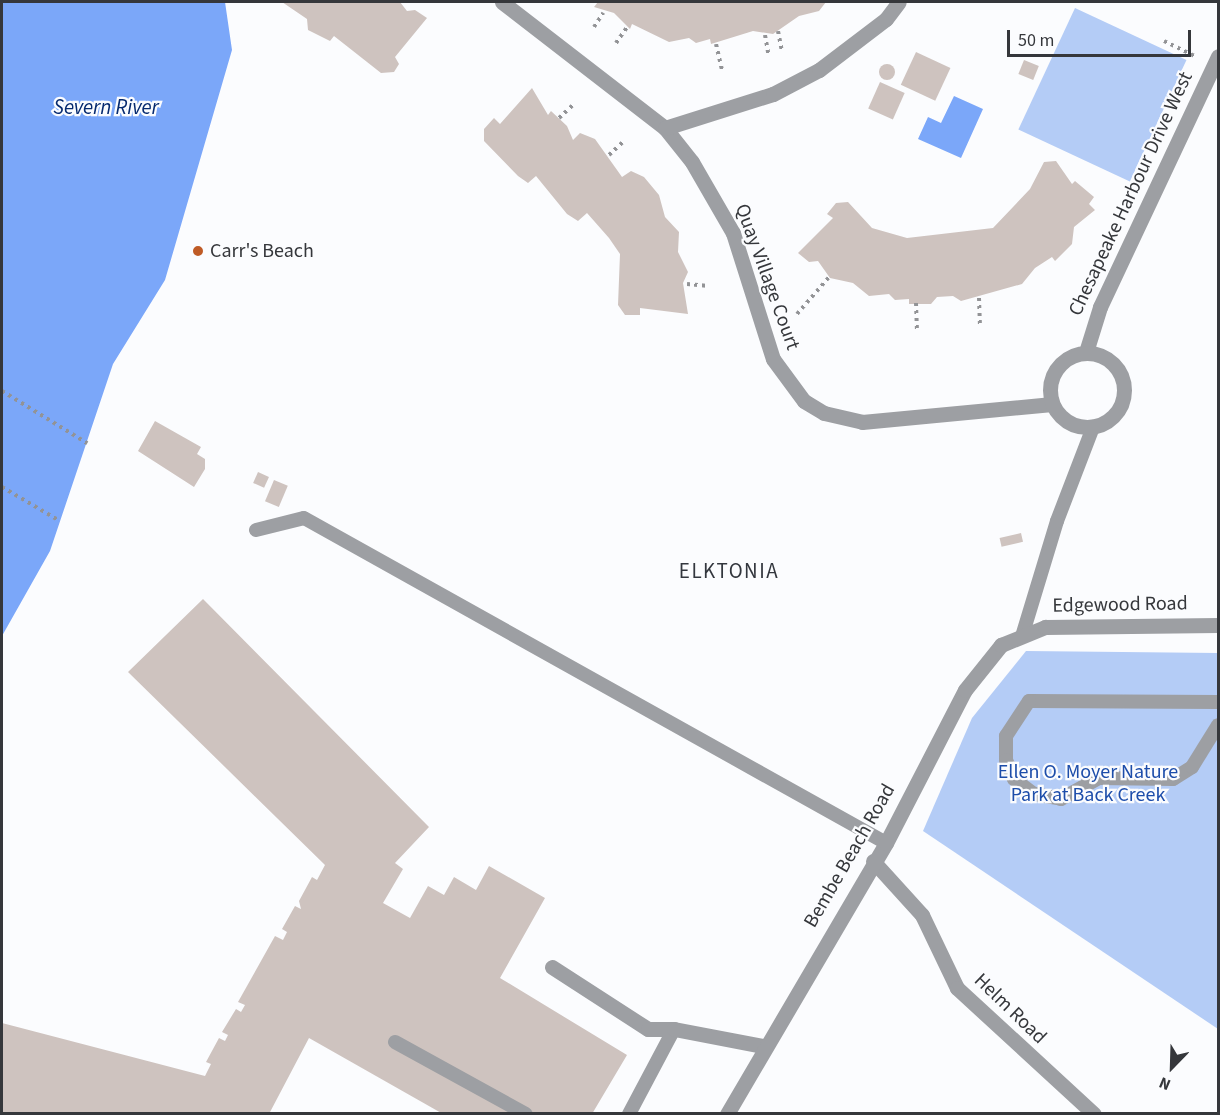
<!DOCTYPE html>
<html>
<head>
<meta charset="utf-8">
<style>
	body { margin:0 }
	#map { position:relative; width:1220px; height:1115px; overflow:hidden; background:#fbfcfe; font-family:"Source Sans 3",sans-serif }
	div>[style] { position:absolute }
	.green>* { inset:0; background:#b4ccf6; transform-origin:0 0 }
	.water>* { inset:0; background:#7ba7f9 }
	.building>* { inset:0; background:#cec3bf; transform-origin:0 0 }
	.round { border-radius:50% }
	.path>* { height:4px; margin-top:-2px; transform-origin:0; background:repeating-linear-gradient(90deg,#929396 0 3px,transparent 0 7.5px) }
	.lane>* { height:14px; margin:-7px; padding:0 7px; transform-origin:7px; border-radius:7px; background:#9d9fa3 }
	.street>* { height:15px; margin:-7.5px; padding:0 7.5px; transform-origin:7.5px; border-radius:7.5px; background:#9d9fa3 }
	.street>.ring { margin:-7.5px; padding:0; box-sizing:content-box; background:none; border:15px solid #9d9fa3; border-radius:50% }
	.dots>* { width:16px; height:16px; translate:-50% -50%; box-sizing:border-box; border:3px solid #fbfcfe; border-radius:50% }
	span { translate:-50% -50%; white-space:nowrap; text-align:center; line-height:1.15; -webkit-text-stroke:4.5px #fbfcfe; paint-order:stroke }
	.street-label { font-size:20px; color:#35373b }
	.poi-label { font-size:20px; color:#35373b }
	.left { translate:0 -50%; text-align:left }
	.park-label { font-size:20px; color:#1d4daa }
	.water-label { font-size:21px; color:#062a6f; font-style:italic }
	.neighbourhood-label { font-size:21px; color:#33373e; letter-spacing:1.5px }
	.frame { position:absolute; inset:0; border:3px solid #35373b; pointer-events:none }
	.north { position:absolute; left:1142px; top:1037px; width:60px; height:60px; -webkit-text-stroke:4px #fbfcfe; paint-order:stroke; rotate:203deg; font-size:16px; font-weight:700; line-height:24px; text-align:center; color:#35373b }
	.north::after { content:''; display:block; margin:auto; width:21px; height:27px; background:#35373b; clip-path:polygon(50% 0,100% 100%,50% 72%,0 100%) }
	.scale { position:absolute; left:1007px; top:30px; width:184px; height:27px; box-sizing:border-box; border:3px solid #35373b; border-top:0; padding-left:8px; font-size:18px; line-height:21px; white-space:nowrap; color:#35373b; -webkit-text-stroke:4px #fbfcfe; paint-order:stroke }
</style>
</head>
<body>
<div id="map">
	<div class="green">
		<div style="left:1075px;top:8px;width:123px;height:134px;rotate:25deg"></div>
		<div style="clip-path:polygon(1026px 651px,1218px 653px,1218px 1029px,923px 831px,972px 718px)"></div>
	</div>
	<div class="water">
		<div style="clip-path:polygon(2px 2px,225px 2px,232px 50px,165px 280px,113px 364px,50px 551px,2px 636px)"></div>
		<div style="clip-path:polygon(954px 96px,983px 109px,961px 158px,918px 139px,928px 117px,941px 123px)"></div>
	</div>
	<div class="building">
		<div style="clip-path:polygon(282px 2px,400px 2px,407px 11px,415px 10px,427px 18px,395px 57px,399px 64px,394px 72px,381px 73px,334px 36px,330px 41px,308px 30px,307px 19px)"></div>
		<div style="clip-path:polygon(598px 2px,826px 2px,819px 11px,799px 16px,773px 34px,753px 31px,711px 44px,710px 39px,696px 43px,689px 38px,669px 42px,632px 24px,630px 29px,614px 13px,594px 7px)"></div>
		<div style="left:916px;top:52px;width:38px;height:36px;rotate:25deg"></div>
		<div style="left:1024px;top:60px;width:16px;height:15px;rotate:22deg"></div>
		<div class="round" style="left:879px;top:64px;width:16px;height:16px"></div>
		<div style="left:880px;top:82px;width:27px;height:29px;rotate:24deg"></div>
		<div style="clip-path:polygon(532px 88px,548px 115px,551px 111px,567px 126px,573px 140px,580px 133px,595px 139px,622px 177px,631px 171px,644px 177px,659px 195px,665px 217px,679px 232px,678px 252px,688px 272px,683px 283px,688px 314px,640px 308px,640px 315px,625px 315px,618px 305px,620px 254px,609px 238px,587px 213px,578px 221px,567px 214px,536px 176px,528px 183px,518px 176px,484px 141px,484px 129px,494px 118px,500px 124px)"></div>
		<div style="clip-path:polygon(1056px 161px,1072px 184px,1075px 181px,1094px 197px,1089px 204px,1095px 210px,1074px 227px,1072px 244px,1055px 261px,1052px 257px,1035px 268px,1022px 284px,961px 301px,953px 296px,937px 297px,931px 304px,909px 304px,909px 299px,895px 300px,889px 294px,869px 296px,853px 283px,830px 278px,818px 261px,809px 262px,798px 253px,833px 218px,827px 214px,836px 203px,848px 202px,872px 228px,907px 238px,993px 228px,1030px 189px,1044px 162px)"></div>
		<div style="clip-path:polygon(155px 421px,201px 447px,197px 454px,205px 459px,205px 469px,194px 487px,138px 451px)"></div>
		<div style="left:258px;top:472px;width:12px;height:12px;rotate:24deg"></div>
		<div style="left:274px;top:480px;width:15px;height:23px;rotate:23deg"></div>
		<div style="left:1021px;top:533px;width:9px;height:22px;rotate:77deg"></div>
		<div style="clip-path:polygon(203px 599px,429px 827px,395px 863px,403px 869px,383px 903px,410px 918px,428px 886px,444px 895px,454px 877px,476px 890px,489px 866px,545px 898px,500px 978px,627px 1055px,592px 1114px,443px 1114px,309px 1038px,269px 1114px,2px 1114px,2px 1023px,205px 1076px,211px 1064px,206px 1062px,219px 1038px,225px 1041px,228px 1035px,222px 1032px,236px 1009px,241px 1012px,245px 1005px,238px 1002px,275px 936px,283px 940px,287px 932px,282px 929px,295px 906px,301px 909px,299px 901px,312px 877px,317px 880px,325px 865px,128px 672px)"></div>
	</div>
	<div class="path">
		<div style="left:594px;top:27px;width:17px;rotate:-57deg"></div>
		<div style="left:778px;top:31px;width:21px;rotate:79deg"></div>
		<div style="left:765px;top:35px;width:22px;rotate:80deg"></div>
		<div style="left:1164px;top:41px;width:37px;rotate:26deg"></div>
		<div style="left:616px;top:43px;width:19px;rotate:-55deg"></div>
		<div style="left:716px;top:44px;width:28px;rotate:77deg"></div>
		<div style="left:559px;top:118px;width:22px;rotate:-43deg"></div>
		<div style="left:609px;top:155px;width:19px;rotate:-43deg"></div>
		<div style="left:687px;top:284px;width:22px;rotate:5deg"></div>
		<div style="left:979px;top:298px;width:27px;rotate:88deg"></div>
		<div style="left:916px;top:303px;width:26px;rotate:88deg"></div>
		<div style="left:797px;top:314px;width:49px;rotate:-49.1deg"></div>
		<div style="left:2px;top:391px;width:100px;rotate:31.5deg"></div>
		<div style="left:2px;top:487px;width:67px;rotate:30.4deg"></div>
	</div>
	<div class="lane">
		<div style="left:256px;top:530px;width:49px;rotate:-14deg"></div>
		<div style="left:304px;top:518px;width:667px;rotate:29.18deg"></div>
		<div style="left:1023px;top:633px;width:117px;rotate:-73.1deg"></div>
		<div style="left:1057px;top:521px;width:101px;rotate:-69deg"></div>
		<div style="left:1218px;top:702px;width:189px;rotate:-179.7deg"></div>
		<div style="left:1029px;top:701px;width:42px;rotate:123.3deg"></div>
		<div style="left:1006px;top:736px;width:24px;rotate:90deg"></div>
		<div style="left:1006px;top:760px;width:21px;rotate:67deg"></div>
		<div style="left:1014px;top:779px;width:25px;rotate:37deg"></div>
		<div style="left:1034px;top:794px;width:27px;rotate:10deg"></div>
		<div style="left:1061px;top:799px;width:43px;rotate:-28.9deg"></div>
		<div style="left:1099px;top:778px;width:74px;rotate:0.8deg"></div>
		<div style="left:1173px;top:779px;width:22px;rotate:-32deg"></div>
		<div style="left:1192px;top:767px;width:49px;rotate:-58.2deg"></div>
		<div style="left:395px;top:1042px;width:149px;rotate:28.8deg"></div>
		<div style="left:629px;top:1114px;width:96px;rotate:-62.1deg"></div>
	</div>
	<div class="street">
		<div style="left:502px;top:2px;width:206px;rotate:37.7deg"></div>
		<div style="left:665px;top:128px;width:43px;rotate:51.5deg"></div>
		<div style="left:692px;top:162px;width:82px;rotate:60deg"></div>
		<div style="left:733px;top:233px;width:132px;rotate:72.4deg"></div>
		<div style="left:773px;top:359px;width:52px;rotate:53.6deg"></div>
		<div style="left:804px;top:401px;width:23px;rotate:31deg"></div>
		<div style="left:824px;top:413px;width:39px;rotate:13deg"></div>
		<div style="left:862px;top:422px;width:191px;rotate:-5.4deg"></div>
		<div style="left:665px;top:128px;width:113px;rotate:-17.5deg"></div>
		<div style="left:773px;top:94px;width:52px;rotate:-27.6deg"></div>
		<div style="left:819px;top:70px;width:84px;rotate:-37.3deg"></div>
		<div style="left:886px;top:19px;width:21px;rotate:-53deg"></div>
		<div style="left:1086px;top:352px;width:47px;rotate:-72.7deg"></div>
		<div style="left:1100px;top:307px;width:277px;rotate:-64.8deg"></div>
		<div class="ring" style="left:1050px;top:353px;width:59px;height:59px"></div>
		<div style="left:873px;top:861px;width:73px;rotate:47.8deg"></div>
		<div style="left:922px;top:915px;width:81px;rotate:64.4deg"></div>
		<div style="left:957px;top:988px;width:186px;rotate:42.6deg"></div>
		<div style="left:552px;top:967px;width:114px;rotate:32.9deg"></div>
		<div style="left:648px;top:1029px;width:26px"></div>
		<div style="left:674px;top:1029px;width:91px;rotate:10.8deg"></div>
		<div style="left:727px;top:1114px;width:314px;rotate:-59.6deg"></div>
		<div style="left:886px;top:843px;width:172px;rotate:-62.7deg"></div>
		<div style="left:965px;top:690px;width:58px;rotate:-51.3deg"></div>
		<div style="left:1001px;top:645px;width:48px;rotate:-22.2deg"></div>
		<div style="left:1045px;top:627px;width:173px;rotate:-0.7deg"></div>
	</div>
	<div class="dots">
		<div style="left:198px;top:251px;background:#bf5b26"></div>
	</div>
	<div class="street-label">
		<span style="left:1131px;top:194px;rotate:-65deg">Chesapeake Harbour Drive West</span>
		<span style="left:767px;top:277px;rotate:70deg">Quay Village Court</span>
		<span style="left:1120px;top:605px;rotate:-1deg">Edgewood Road</span>
		<span style="left:850px;top:856px;rotate:-60deg">Bembe Beach Road</span>
		<span style="left:1010px;top:1009px;rotate:44deg">Helm Road</span>
	</div>
	<div class="poi-label">
		<span class="left" style="left:210px;top:251px">Carr's Beach</span>
	</div>
	<div class="park-label">
		<span style="left:1088px;top:784px">Ellen O. Moyer Nature<br>Park at Back Creek</span>
	</div>
	<div class="water-label">
		<span style="left:106px;top:107px">Severn River</span>
	</div>
	<div class="neighbourhood-label">
		<span style="left:729px;top:571px">ELKTONIA</span>
	</div>
	<div class="frame"></div>
	<div class="north">N</div>
	<div class="scale">50 m</div>
</div>
</body>
</html>
